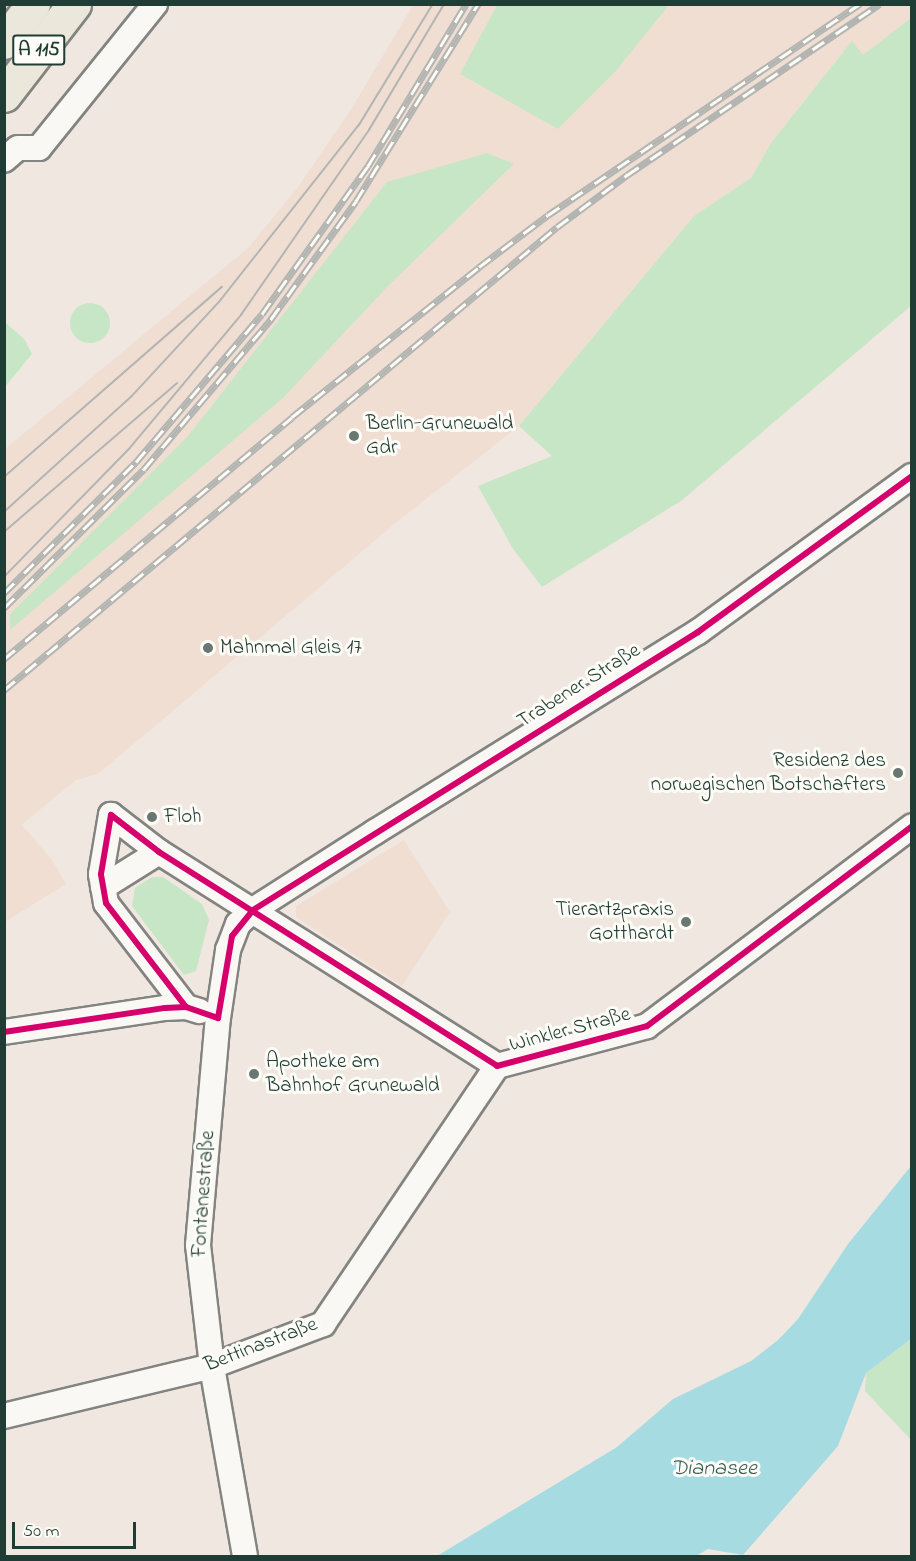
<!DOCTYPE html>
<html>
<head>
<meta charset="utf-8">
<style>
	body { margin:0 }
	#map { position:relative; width:916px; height:1561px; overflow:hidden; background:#f0e7e1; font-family:"Indie Flower",sans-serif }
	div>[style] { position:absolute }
	.built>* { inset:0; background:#f1ded3 }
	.green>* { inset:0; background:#c7e6c5 }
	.round { border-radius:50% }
	.water>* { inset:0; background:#a6dce1 }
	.roads { filter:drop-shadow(2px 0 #838480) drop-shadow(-2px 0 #838480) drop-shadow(0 2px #838480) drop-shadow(0 -2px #838480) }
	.minor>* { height:24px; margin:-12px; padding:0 12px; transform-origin:12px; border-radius:12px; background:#f9f8f5 }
	.highway>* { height:33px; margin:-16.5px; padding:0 16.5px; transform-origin:16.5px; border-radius:16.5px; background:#ebe7da }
	.tram>* { height:1.5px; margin:-0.75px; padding:0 0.75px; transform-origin:0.75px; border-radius:0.75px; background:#b3b5b2 }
	.rail>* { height:7px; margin-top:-3.5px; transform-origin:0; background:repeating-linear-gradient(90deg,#fdfcf7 0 14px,#b3b5b2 0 28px); box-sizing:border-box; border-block:2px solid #b3b5b2 }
	.cycleway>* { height:6px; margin:-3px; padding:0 3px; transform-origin:3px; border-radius:3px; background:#d6006c }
	.dots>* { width:16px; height:16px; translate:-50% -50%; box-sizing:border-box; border:3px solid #fdfcf7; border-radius:50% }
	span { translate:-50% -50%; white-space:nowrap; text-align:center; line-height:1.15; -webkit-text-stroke:6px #fdfcf7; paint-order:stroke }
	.shield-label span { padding:2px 4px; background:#fdfcf7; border:2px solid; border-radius:4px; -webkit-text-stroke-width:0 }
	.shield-label { font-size:20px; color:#1f3d34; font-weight:700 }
	.poi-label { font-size:21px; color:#1f3d34 }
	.left { translate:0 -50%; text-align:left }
	.right { translate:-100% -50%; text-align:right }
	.street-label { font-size:21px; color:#1f3d34 }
	.water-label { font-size:22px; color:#345c57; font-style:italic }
	.frame { position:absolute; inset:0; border:6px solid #1f3d34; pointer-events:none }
	.scale { position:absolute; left:12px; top:1522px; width:124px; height:27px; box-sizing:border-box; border:3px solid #1f3d34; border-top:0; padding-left:8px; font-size:18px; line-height:21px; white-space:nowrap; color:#1f3d34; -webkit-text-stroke:4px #fdfcf7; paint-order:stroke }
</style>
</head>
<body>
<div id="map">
	<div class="built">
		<div style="clip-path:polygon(413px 5px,911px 5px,911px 18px,863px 56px,852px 42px,771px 143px,751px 178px,694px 216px,519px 426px,397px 522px,98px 774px,76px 780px,26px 821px,22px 825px,52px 860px,66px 884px,5px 922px,5px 449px,248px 248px,298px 187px,350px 111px)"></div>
		<div style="clip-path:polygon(404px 840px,450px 912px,402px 986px,296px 917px,296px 906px)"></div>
	</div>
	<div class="green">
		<div style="clip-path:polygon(497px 5px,497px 4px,669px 5px,615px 72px,558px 129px,460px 74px)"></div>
		<div style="clip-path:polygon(911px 18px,911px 306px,681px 501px,542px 587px,513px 549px,478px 486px,552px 456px,519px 426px,694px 216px,751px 178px,771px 143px,852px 41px,863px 55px)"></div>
		<div style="clip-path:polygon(487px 153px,514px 164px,387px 287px,283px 398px,10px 630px,10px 614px,188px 436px,387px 182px)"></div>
		<div class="round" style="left:70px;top:303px;width:40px;height:40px"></div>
		<div style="clip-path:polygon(5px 322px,25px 340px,32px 354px,5px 387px)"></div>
		<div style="clip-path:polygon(152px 877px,163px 877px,202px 904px,209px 920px,196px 971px,184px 975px,132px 906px,135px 888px)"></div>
		<div style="clip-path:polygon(911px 1339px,911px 1440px,865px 1391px,866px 1373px)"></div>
	</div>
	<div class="water">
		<div style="clip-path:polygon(911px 1166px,911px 1339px,866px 1373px,838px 1446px,743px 1555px,708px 1549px,696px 1556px,437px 1556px,617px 1447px,673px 1399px,751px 1361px,778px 1340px,798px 1319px,848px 1244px)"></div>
	</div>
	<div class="roads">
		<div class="minor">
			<div style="left:4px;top:160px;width:18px;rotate:-41deg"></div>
			<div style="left:18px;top:148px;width:21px"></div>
			<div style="left:39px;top:148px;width:185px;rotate:-51.1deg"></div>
			<div style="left:103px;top:887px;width:66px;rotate:-32deg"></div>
			<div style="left:186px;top:1007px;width:131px;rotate:-127.6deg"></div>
			<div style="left:106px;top:903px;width:29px;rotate:-100deg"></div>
			<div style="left:101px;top:874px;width:60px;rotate:-80.4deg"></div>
			<div style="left:111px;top:815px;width:61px;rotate:37.6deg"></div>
			<div style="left:159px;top:852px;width:400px;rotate:32.3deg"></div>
			<div style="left:497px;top:1066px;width:155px;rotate:-14.9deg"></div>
			<div style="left:647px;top:1026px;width:332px;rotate:-37deg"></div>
			<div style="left:4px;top:1032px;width:163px;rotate:-8.5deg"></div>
			<div style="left:165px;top:1008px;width:21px;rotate:-3deg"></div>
			<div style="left:186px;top:1007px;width:14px;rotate:17deg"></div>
			<div style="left:4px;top:1416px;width:214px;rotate:-13.5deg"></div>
			<div style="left:212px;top:1366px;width:119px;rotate:-20.7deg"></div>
			<div style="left:323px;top:1324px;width:311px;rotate:-56deg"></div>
			<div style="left:245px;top:1556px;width:193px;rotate:-99.9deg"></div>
			<div style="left:212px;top:1366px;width:122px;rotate:-96.6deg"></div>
			<div style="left:198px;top:1245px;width:228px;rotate:-85deg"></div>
			<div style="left:218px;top:1018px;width:69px;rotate:-81.6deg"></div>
			<div style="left:228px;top:950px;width:28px;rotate:-69deg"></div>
			<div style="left:238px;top:924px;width:21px;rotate:-43deg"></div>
			<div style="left:253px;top:910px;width:145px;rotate:-32.6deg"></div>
			<div style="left:375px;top:832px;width:380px;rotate:-31.8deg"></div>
			<div style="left:698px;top:632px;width:265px;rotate:-36.1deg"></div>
		</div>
		<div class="highway">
			<div style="left:4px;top:42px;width:48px;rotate:-52.7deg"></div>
			<div style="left:4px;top:95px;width:115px;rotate:-52.4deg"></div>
		</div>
	</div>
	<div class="tram">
		<div style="left:4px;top:477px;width:289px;rotate:-41.1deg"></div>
		<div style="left:4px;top:512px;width:171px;rotate:-42.2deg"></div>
		<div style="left:131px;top:397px;width:129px;rotate:-47.2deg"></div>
		<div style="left:219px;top:302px;width:226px;rotate:-51.7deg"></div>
		<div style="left:359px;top:125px;width:142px;rotate:-58.6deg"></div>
		<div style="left:4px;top:532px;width:228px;rotate:-40.7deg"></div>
		<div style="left:4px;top:577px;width:179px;rotate:-45.7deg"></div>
		<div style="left:129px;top:449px;width:175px;rotate:-50.1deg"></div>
		<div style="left:241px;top:315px;width:225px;rotate:-55.3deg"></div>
		<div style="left:369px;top:130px;width:147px;rotate:-59.2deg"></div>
	</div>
	<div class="rail">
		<div style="left:4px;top:593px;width:186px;rotate:-44.8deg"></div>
		<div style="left:136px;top:462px;width:194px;rotate:-49.6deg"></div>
		<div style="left:262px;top:314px;width:182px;rotate:-54.4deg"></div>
		<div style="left:368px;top:166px;width:189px;rotate:-58.8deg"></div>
		<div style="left:4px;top:608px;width:197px;rotate:-44.8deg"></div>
		<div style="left:144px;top:469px;width:197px;rotate:-49.7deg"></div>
		<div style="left:271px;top:319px;width:145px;rotate:-54.2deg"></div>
		<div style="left:356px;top:201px;width:232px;rotate:-58.2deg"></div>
		<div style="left:4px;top:659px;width:376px;rotate:-40deg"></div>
		<div style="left:292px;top:417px;width:240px;rotate:-38.7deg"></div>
		<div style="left:479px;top:267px;width:86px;rotate:-37deg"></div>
		<div style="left:548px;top:215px;width:377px;rotate:-34.1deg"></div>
		<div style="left:4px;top:690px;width:721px;rotate:-39.94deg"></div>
		<div style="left:557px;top:227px;width:87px;rotate:-36.6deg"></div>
		<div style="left:627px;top:175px;width:305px;rotate:-34.1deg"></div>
	</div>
	<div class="cycleway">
		<div style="left:186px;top:1007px;width:131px;rotate:-127.6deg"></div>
		<div style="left:106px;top:903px;width:29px;rotate:-100deg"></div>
		<div style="left:101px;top:874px;width:60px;rotate:-80.4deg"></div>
		<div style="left:111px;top:815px;width:61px;rotate:37.6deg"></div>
		<div style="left:159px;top:852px;width:400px;rotate:32.3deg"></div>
		<div style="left:497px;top:1066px;width:155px;rotate:-14.9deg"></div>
		<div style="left:647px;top:1026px;width:332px;rotate:-37deg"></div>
		<div style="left:4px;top:1032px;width:163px;rotate:-8.5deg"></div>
		<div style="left:165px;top:1008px;width:21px;rotate:-3deg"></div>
		<div style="left:186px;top:1007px;width:34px;rotate:19deg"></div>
		<div style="left:218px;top:1018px;width:83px;rotate:-80.3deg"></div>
		<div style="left:232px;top:936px;width:33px;rotate:-51deg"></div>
		<div style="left:253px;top:910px;width:525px;rotate:-31.99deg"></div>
		<div style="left:698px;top:632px;width:265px;rotate:-36.1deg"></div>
	</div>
	<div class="dots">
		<div style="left:354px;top:436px;background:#687871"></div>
		<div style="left:208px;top:648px;background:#687871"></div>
		<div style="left:898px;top:773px;background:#687871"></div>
		<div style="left:152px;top:817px;background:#687871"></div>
		<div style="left:686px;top:922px;background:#687871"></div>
		<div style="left:254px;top:1074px;background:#687871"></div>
	</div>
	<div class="shield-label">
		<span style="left:39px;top:50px">A 115</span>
	</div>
	<div class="poi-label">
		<span class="left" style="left:366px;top:436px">Berlin-Grunewald<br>Gdr</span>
		<span class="left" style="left:220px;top:648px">Mahnmal Gleis 17</span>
		<span class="right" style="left:886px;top:773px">Residenz des<br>norwegischen Botschafters</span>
		<span class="left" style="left:164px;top:817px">Floh</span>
		<span class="right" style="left:674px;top:922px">Tierartzpraxis<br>Gotthardt</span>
		<span class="left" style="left:266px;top:1074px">Apotheke am<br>Bahnhof Grunewald</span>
	</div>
	<div class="street-label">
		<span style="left:579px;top:686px;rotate:-32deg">Trabener Straße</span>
		<span style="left:570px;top:1030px;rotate:-15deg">Winkler Straße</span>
		<span style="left:204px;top:1194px;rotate:-86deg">Fontanestraße</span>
		<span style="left:261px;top:1345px;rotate:-21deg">Bettinastraße</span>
	</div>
	<div class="water-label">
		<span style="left:714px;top:1470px">Dianasee</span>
	</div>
	<div class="frame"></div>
	<div class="scale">50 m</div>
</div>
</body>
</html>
